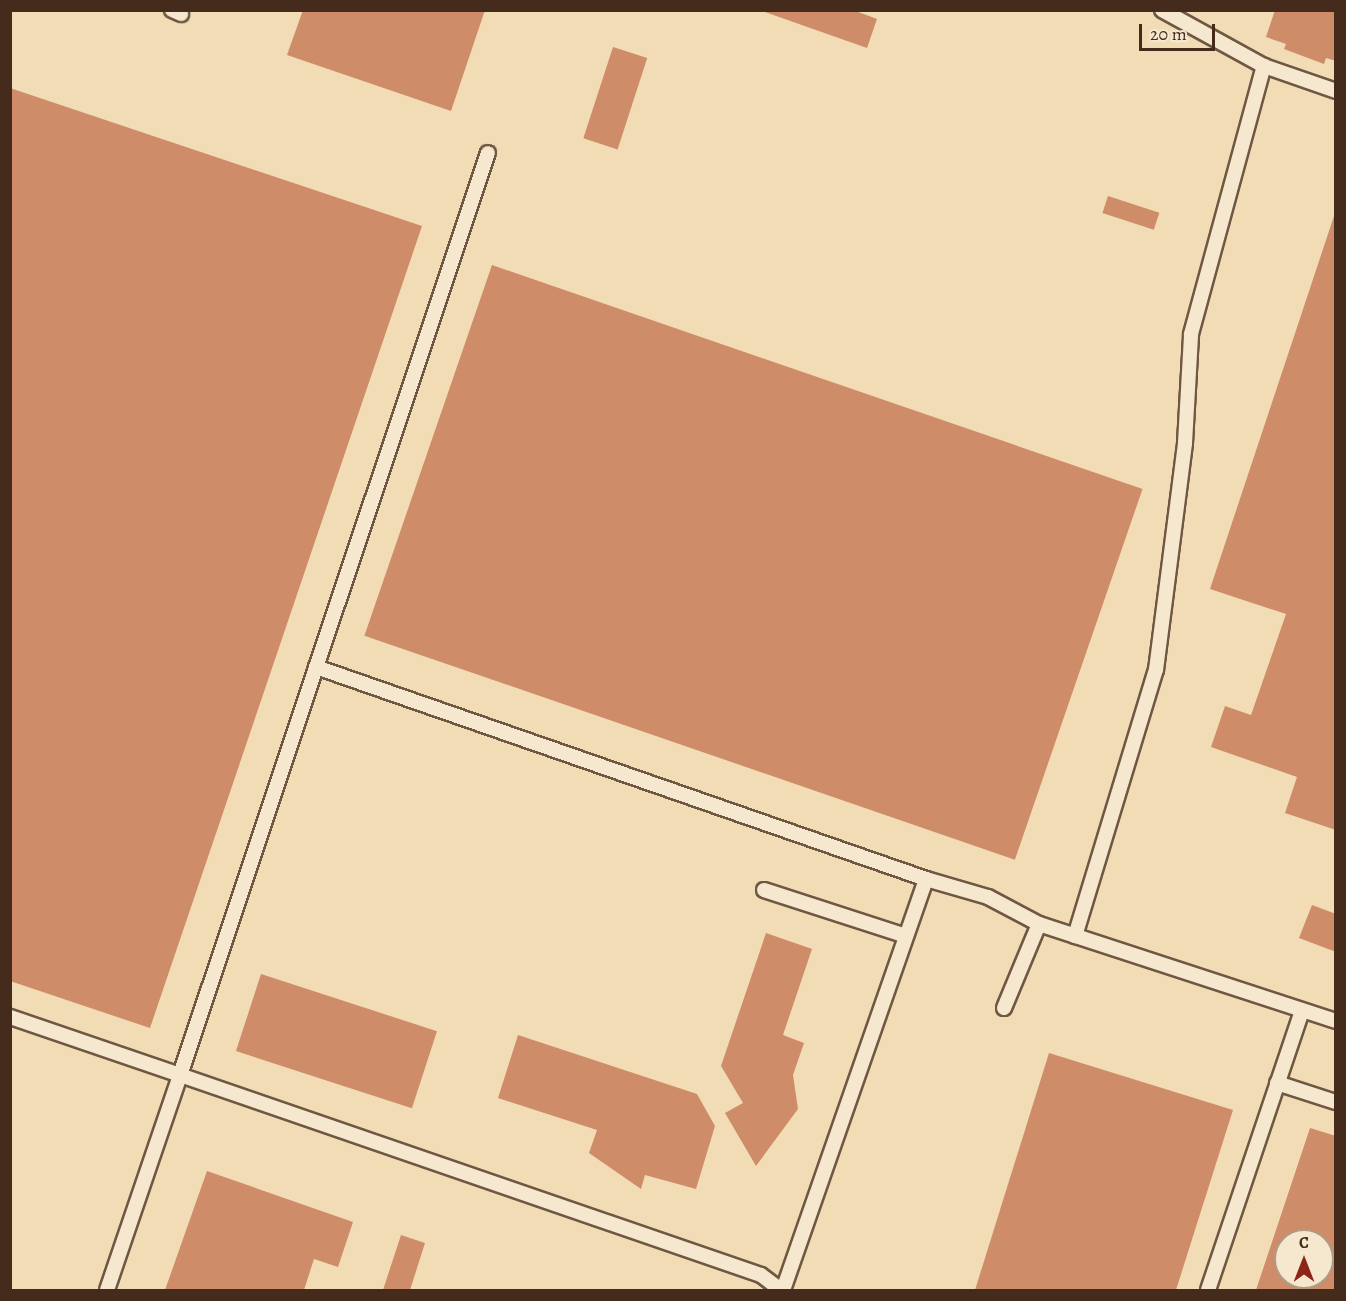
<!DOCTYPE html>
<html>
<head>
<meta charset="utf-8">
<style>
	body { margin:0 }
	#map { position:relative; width:1346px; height:1301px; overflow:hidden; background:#f1dcb5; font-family:Alegreya,serif }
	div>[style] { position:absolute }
	.building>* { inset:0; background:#cf8c69; transform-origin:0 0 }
	.roads { filter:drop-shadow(2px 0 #6f5742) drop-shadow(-2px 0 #6f5742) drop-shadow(0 2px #6f5742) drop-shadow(0 -2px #6f5742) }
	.service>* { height:14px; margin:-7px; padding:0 7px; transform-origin:7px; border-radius:7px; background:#f6e8cf }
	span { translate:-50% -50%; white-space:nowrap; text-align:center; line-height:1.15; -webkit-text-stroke:5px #f6e8cf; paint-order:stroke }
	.frame { position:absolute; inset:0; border:12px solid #442b1c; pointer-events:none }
	.north { position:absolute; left:1274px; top:1229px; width:60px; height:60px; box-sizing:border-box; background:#f6e8cf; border:2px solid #af9c87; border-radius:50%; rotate:0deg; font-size:16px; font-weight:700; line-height:24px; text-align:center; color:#442b1c }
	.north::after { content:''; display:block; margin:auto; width:21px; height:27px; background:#8f2418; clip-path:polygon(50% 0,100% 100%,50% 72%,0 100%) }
	.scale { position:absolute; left:1139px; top:24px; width:76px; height:27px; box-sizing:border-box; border:3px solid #442b1c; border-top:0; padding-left:8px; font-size:18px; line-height:21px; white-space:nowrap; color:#442b1c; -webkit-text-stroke:4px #f6e8cf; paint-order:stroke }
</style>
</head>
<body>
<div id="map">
	<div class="building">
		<div style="clip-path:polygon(303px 10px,485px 10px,451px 111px,287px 55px)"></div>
		<div style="clip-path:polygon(759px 10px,853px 10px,877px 19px,867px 48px)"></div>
		<div style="clip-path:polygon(1275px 10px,1336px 10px,1336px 61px,1326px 58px,1324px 64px,1284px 49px,1286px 44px,1266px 37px)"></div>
		<div style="left:613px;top:47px;width:36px;height:96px;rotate:18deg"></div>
		<div style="clip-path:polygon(10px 88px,422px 226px,150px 1028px,10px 981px)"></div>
		<div style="left:1108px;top:196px;width:54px;height:18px;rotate:18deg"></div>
		<div style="clip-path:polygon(1336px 210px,1336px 830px,1285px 813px,1297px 777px,1211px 747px,1225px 706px,1251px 715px,1286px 614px,1210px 589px)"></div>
		<div style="left:492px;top:265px;width:688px;height:392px;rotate:19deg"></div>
		<div style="clip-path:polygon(1312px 905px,1336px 914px,1336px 952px,1299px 938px)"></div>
		<div style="clip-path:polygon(766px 933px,812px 949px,783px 1035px,804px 1043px,793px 1075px,798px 1109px,756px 1166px,725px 1113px,743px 1103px,721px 1066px)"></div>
		<div style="left:261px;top:974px;width:185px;height:81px;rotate:18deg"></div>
		<div style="clip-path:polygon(518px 1035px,697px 1094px,715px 1126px,696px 1189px,645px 1175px,641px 1189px,589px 1153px,597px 1130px,498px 1098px)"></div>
		<div style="clip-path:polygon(1049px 1053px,1233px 1110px,1176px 1290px,975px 1290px)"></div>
		<div style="clip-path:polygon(evenodd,1310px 1128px,1336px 1136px,1336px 1290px,1256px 1290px,1310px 1128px,1286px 1241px,1322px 1241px,1322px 1277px,1286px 1277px,1286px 1241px)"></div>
		<div style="clip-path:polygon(207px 1171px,353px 1222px,338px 1267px,314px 1259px,304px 1290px,165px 1290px)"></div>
		<div style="clip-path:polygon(401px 1235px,425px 1243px,410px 1290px,383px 1290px)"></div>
	</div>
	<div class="roads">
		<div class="service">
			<div style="left:172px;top:10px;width:10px;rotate:24deg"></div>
			<div style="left:1162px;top:10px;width:116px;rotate:28.8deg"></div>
			<div style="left:1264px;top:66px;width:76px;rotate:19.1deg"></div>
			<div style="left:316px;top:667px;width:646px;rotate:19.16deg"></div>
			<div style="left:926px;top:879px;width:65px;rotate:16.2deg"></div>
			<div style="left:988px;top:897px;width:58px;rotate:27.9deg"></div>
			<div style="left:1039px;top:924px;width:312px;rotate:18.1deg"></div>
			<div style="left:764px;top:890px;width:149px;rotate:17.9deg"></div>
			<div style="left:1075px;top:936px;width:278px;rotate:-73.1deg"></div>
			<div style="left:1156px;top:670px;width:229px;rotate:-82.7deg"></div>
			<div style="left:1185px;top:443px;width:109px;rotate:-86.8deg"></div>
			<div style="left:1191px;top:334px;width:278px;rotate:-74.8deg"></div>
			<div style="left:1004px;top:1008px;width:91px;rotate:-67.4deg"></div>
			<div style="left:10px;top:1017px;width:180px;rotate:18.8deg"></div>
			<div style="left:180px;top:1075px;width:972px;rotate:-71.53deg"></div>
			<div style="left:1277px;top:1083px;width:62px;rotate:17.9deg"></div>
			<div style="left:107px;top:1290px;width:227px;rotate:-71.2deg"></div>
			<div style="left:180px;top:1075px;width:614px;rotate:19deg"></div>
			<div style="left:761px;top:1275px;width:25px;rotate:37deg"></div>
			<div style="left:783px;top:1290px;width:435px;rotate:-70.8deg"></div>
			<div style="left:1208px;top:1290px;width:295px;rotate:-71.4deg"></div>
		</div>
	</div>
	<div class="frame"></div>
	<div class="north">С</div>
	<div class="scale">20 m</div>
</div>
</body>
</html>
